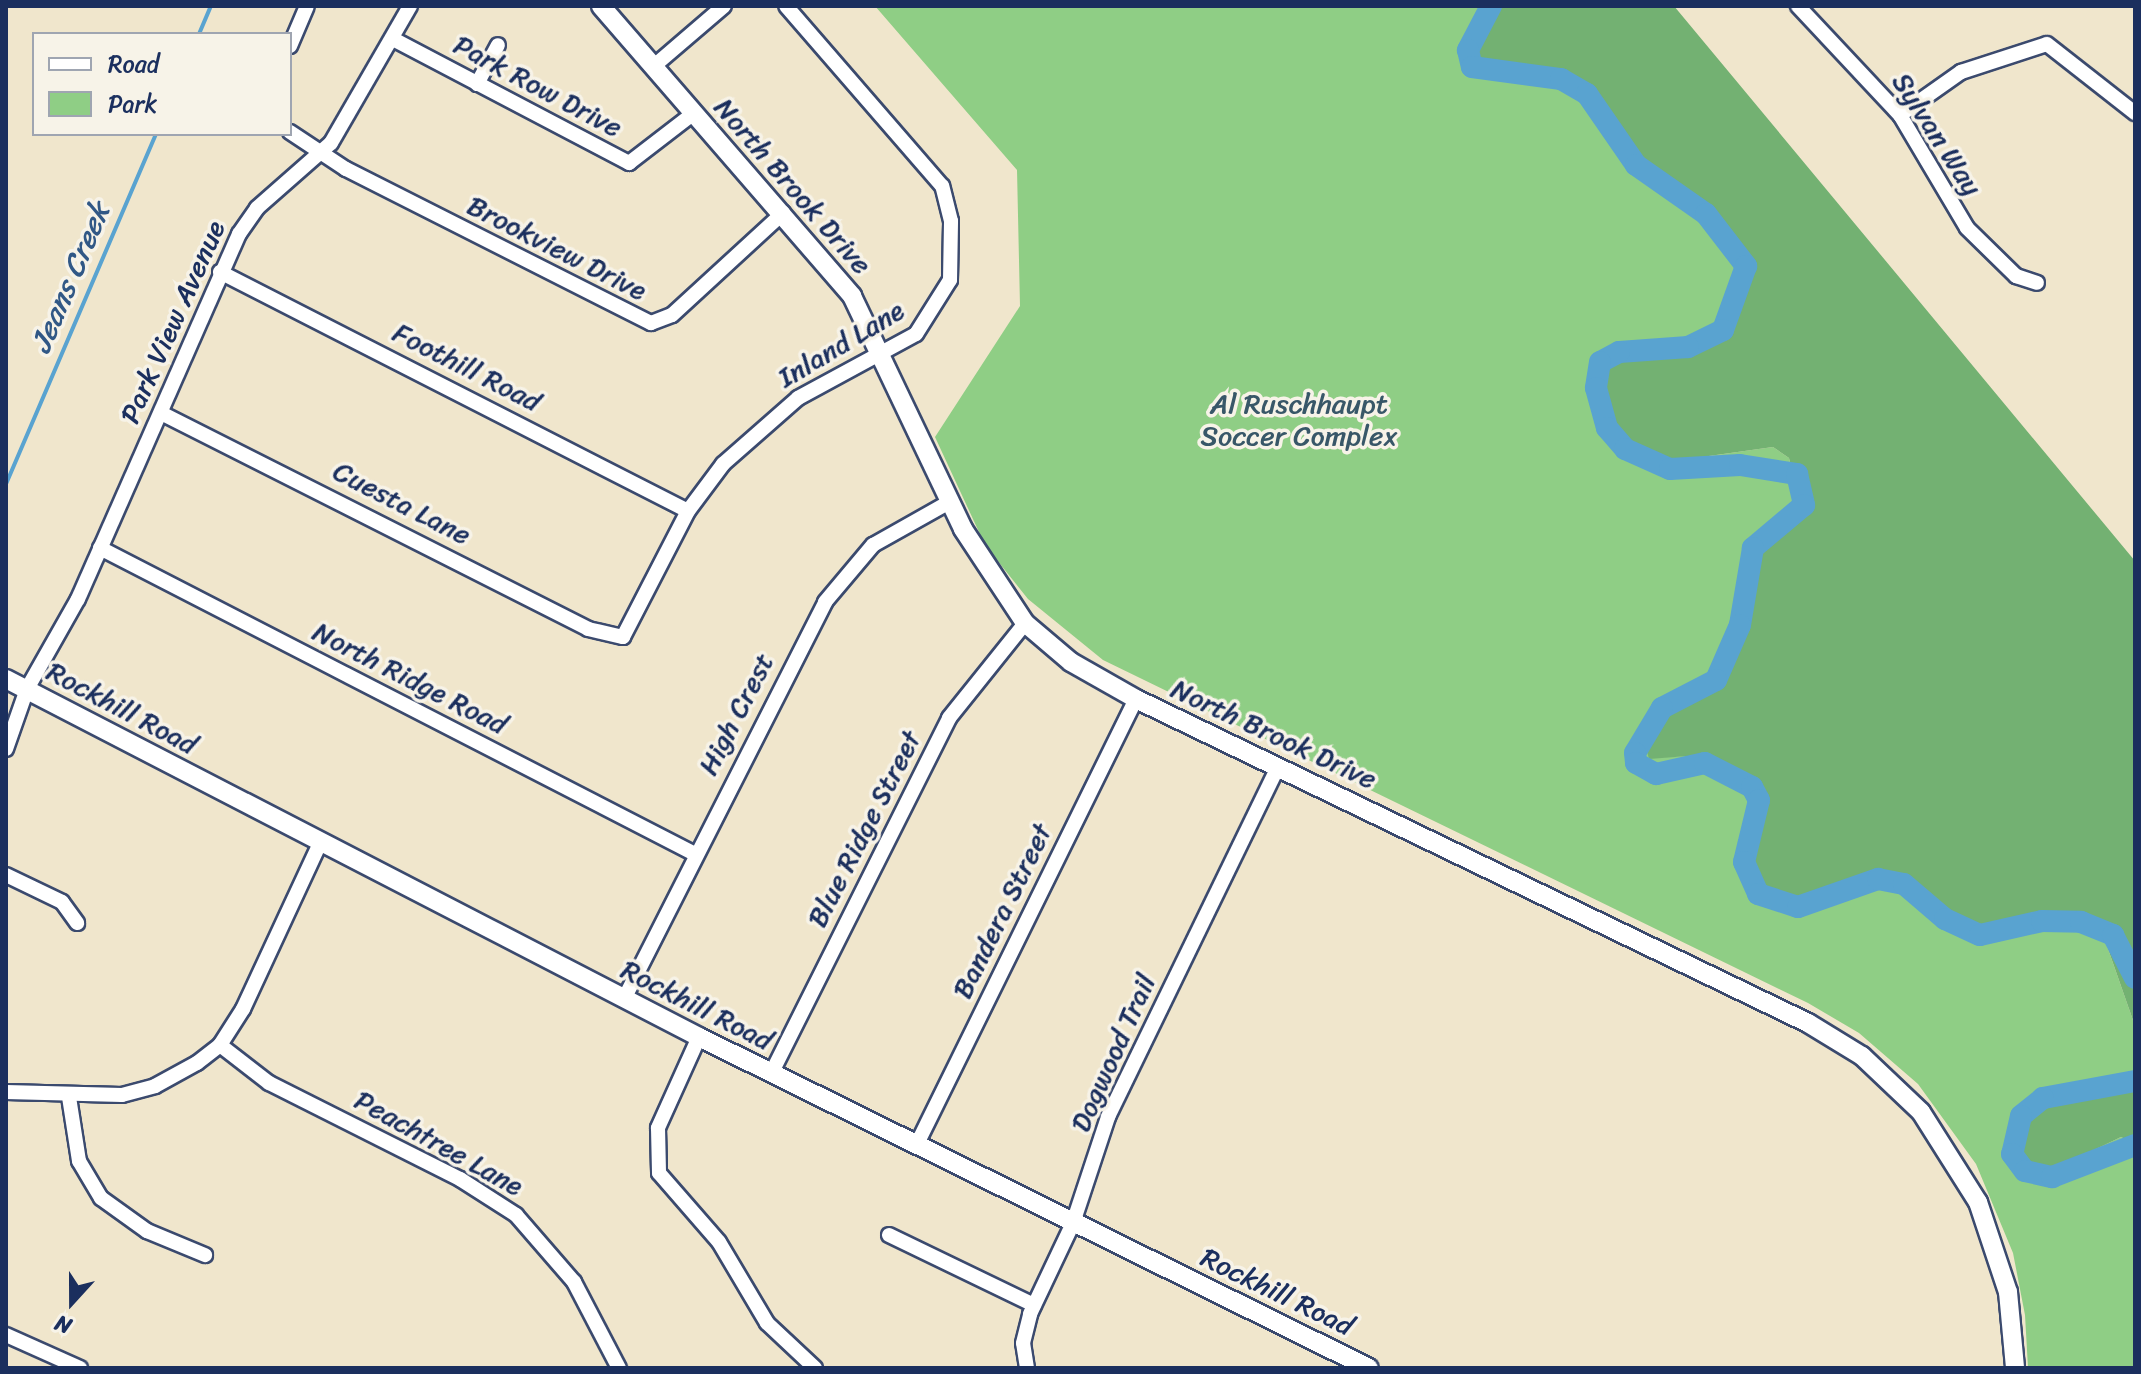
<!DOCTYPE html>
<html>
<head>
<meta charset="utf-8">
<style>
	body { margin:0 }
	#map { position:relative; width:2141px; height:1374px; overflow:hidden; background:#f0e6cc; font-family:Sriracha,sans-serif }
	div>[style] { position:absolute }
	.green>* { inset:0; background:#8fce85 }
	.forest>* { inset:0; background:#73b172 }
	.stream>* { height:4px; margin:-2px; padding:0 2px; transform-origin:2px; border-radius:2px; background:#59a3d0 }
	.river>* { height:22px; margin:-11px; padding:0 11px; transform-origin:11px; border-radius:11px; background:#59a3d0 }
	.roads { filter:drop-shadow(2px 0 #3b4a6e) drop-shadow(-2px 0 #3b4a6e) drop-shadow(0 2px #3b4a6e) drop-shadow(0 -2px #3b4a6e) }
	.minor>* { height:14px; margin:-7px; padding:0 7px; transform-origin:7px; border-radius:7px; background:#fff }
	.tertiary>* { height:18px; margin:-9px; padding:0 9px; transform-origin:9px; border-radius:9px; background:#fff }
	span { translate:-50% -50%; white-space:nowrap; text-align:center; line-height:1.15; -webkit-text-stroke:7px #f7f3e8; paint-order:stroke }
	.street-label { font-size:28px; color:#1b2f5e }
	.park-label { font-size:28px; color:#385768 }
	.water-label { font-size:30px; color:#315886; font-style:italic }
	.frame { position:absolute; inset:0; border:8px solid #1b2f5e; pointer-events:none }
	.legend { position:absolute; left:32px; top:32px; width:260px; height:104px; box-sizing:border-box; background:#f7f3e8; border:2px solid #9fa5b1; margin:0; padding:10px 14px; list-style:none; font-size:24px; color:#1b2f5e }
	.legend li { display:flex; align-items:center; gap:16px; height:40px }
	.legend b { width:40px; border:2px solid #9fa5b1 }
	.north { position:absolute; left:32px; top:1262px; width:80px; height:80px; -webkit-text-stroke:6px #f7f3e8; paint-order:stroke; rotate:201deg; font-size:22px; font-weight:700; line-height:32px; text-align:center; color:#1b2f5e }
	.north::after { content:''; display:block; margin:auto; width:28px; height:36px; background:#1b2f5e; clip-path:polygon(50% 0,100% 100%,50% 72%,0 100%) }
</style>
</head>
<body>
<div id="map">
	<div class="green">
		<div style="clip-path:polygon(875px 6px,1498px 6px,1472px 34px,1486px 79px,1522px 71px,1572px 76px,1606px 104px,1631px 156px,1717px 218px,1743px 273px,1724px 334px,1643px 345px,1594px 372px,1652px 464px,1773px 447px,1789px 458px,1801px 512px,1756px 552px,1724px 668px,1672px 692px,1649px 758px,1701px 755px,1752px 795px,1750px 816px,1738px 840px,1781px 908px,1907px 874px,1982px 940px,2051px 924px,2100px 926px,2135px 1026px,2135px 1076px,2046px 1172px,2121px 1137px,2135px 1144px,2135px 1368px,2028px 1368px,2025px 1315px,2013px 1253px,1976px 1164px,1918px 1084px,1859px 1033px,1808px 1003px,1103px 660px,1028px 599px,985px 545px,935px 437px,1020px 306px,1017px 170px)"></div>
	</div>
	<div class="forest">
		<div style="clip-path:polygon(1498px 6px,1674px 6px,2135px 561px,2135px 1026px,2100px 926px,2051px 924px,1982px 940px,1907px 874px,1781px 908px,1737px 868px,1738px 840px,1750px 816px,1752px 794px,1701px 755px,1649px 759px,1641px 728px,1672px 692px,1724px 668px,1756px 551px,1801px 512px,1789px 458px,1773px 447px,1652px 464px,1618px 436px,1594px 371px,1643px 345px,1724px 334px,1743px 273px,1717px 218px,1631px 156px,1606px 104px,1572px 76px,1522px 71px,1486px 79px,1471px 34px)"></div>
		<div style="clip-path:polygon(2135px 1076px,2135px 1144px,2121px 1137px,2046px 1173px,2026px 1163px,2016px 1138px,2037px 1097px)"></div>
	</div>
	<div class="stream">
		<div style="left:199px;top:34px;width:30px;rotate:-67deg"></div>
		<div style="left:6px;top:484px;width:381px;rotate:-66.8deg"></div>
	</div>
	<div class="river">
		<div style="left:1491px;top:6px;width:50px;rotate:117.6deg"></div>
		<div style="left:1468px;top:50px;width:17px;rotate:77deg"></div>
		<div style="left:1472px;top:67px;width:90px;rotate:7.7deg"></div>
		<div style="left:1561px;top:79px;width:30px;rotate:30deg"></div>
		<div style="left:1587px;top:94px;width:86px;rotate:55.4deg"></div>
		<div style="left:1636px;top:165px;width:85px;rotate:35deg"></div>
		<div style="left:1706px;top:214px;width:66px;rotate:52.4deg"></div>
		<div style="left:1746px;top:266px;width:68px;rotate:109.8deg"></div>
		<div style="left:1723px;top:330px;width:39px;rotate:154deg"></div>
		<div style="left:1688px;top:347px;width:69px;rotate:175.9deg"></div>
		<div style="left:1619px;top:352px;width:21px;rotate:152deg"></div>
		<div style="left:1600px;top:362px;width:26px;rotate:99deg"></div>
		<div style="left:1596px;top:388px;width:41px;rotate:74.6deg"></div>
		<div style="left:1607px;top:428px;width:28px;rotate:49deg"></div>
		<div style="left:1625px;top:449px;width:49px;rotate:24deg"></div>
		<div style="left:1670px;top:469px;width:70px;rotate:-3.3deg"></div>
		<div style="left:1740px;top:465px;width:58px;rotate:9deg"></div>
		<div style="left:1797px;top:474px;width:32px;rotate:77deg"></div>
		<div style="left:1804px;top:505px;width:67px;rotate:139.9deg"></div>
		<div style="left:1753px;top:548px;width:78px;rotate:99.6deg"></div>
		<div style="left:1740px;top:625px;width:60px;rotate:113.6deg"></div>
		<div style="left:1716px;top:680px;width:61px;rotate:152.6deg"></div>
		<div style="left:1662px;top:708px;width:52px;rotate:121deg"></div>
		<div style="left:1635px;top:753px;width:10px;rotate:84deg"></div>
		<div style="left:1636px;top:763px;width:23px;rotate:29deg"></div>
		<div style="left:1656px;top:774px;width:50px;rotate:-12.7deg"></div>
		<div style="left:1705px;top:763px;width:53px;rotate:27.1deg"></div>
		<div style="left:1752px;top:787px;width:15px;rotate:62deg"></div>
		<div style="left:1759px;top:800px;width:64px;rotate:103.6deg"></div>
		<div style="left:1744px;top:862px;width:35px;rotate:66deg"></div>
		<div style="left:1758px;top:894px;width:42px;rotate:18deg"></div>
		<div style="left:1798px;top:907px;width:85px;rotate:-19.3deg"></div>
		<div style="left:1878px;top:879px;width:26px;rotate:11deg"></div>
		<div style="left:1904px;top:884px;width:54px;rotate:40.5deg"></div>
		<div style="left:1945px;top:919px;width:38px;rotate:25deg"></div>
		<div style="left:1980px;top:935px;width:64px;rotate:-12.7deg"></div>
		<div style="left:2042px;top:921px;width:39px;rotate:1deg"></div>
		<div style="left:2081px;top:922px;width:35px;rotate:22deg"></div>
		<div style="left:2113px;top:935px;width:48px;rotate:62.9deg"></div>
		<div style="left:2135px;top:1081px;width:94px;rotate:169.5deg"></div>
		<div style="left:2043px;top:1098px;width:28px;rotate:141deg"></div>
		<div style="left:2021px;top:1116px;width:39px;rotate:103deg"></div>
		<div style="left:2012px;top:1154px;width:21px;rotate:53deg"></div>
		<div style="left:2025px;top:1171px;width:28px;rotate:13deg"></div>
		<div style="left:2052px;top:1177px;width:89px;rotate:-21.1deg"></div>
	</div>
	<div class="roads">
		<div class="minor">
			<div style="left:1798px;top:6px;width:149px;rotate:46.9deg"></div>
			<div style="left:1900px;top:115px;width:131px;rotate:59.3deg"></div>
			<div style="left:1967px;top:228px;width:69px;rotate:44.4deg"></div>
			<div style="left:2016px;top:276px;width:22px;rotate:18deg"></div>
			<div style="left:393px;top:39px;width:267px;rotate:27.7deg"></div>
			<div style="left:629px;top:163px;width:82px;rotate:-37.6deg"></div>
			<div style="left:290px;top:46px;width:43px;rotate:-67deg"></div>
			<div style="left:654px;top:66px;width:92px;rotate:-40.6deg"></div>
			<div style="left:477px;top:84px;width:44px;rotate:-61.7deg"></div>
			<div style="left:1900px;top:115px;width:75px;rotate:-35.2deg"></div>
			<div style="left:1961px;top:72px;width:90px;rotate:-18deg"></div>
			<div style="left:2047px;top:44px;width:112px;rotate:38.1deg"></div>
			<div style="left:290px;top:132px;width:67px;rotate:33.5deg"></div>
			<div style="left:346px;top:169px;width:342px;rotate:26.8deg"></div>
			<div style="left:651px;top:323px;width:22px;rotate:-21deg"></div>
			<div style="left:672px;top:315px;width:151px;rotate:-42.6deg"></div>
			<div style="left:220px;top:272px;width:525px;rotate:27.05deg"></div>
			<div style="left:161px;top:413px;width:479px;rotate:26.8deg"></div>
			<div style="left:588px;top:629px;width:36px;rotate:13deg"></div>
			<div style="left:623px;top:637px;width:142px;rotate:-62.7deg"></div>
			<div style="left:688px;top:511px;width:59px;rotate:-53.3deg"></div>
			<div style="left:723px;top:464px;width:100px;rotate:-41.3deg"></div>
			<div style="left:798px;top:398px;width:134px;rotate:-28.5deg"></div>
			<div style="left:916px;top:334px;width:64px;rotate:-57.8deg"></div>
			<div style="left:950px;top:280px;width:59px;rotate:-89deg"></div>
			<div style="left:951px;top:221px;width:36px;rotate:-104deg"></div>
			<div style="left:942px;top:186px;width:238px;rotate:-130.9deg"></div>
			<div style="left:100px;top:548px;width:669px;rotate:27.22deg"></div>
			<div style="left:6px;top:749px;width:64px;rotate:-70.7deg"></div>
			<div style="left:27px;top:689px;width:103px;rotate:-60.5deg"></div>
			<div style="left:78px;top:599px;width:399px;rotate:-66.2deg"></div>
			<div style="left:239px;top:234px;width:32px;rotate:-55deg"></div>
			<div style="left:257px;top:208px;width:98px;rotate:-41.3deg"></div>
			<div style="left:331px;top:143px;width:158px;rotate:-60deg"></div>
			<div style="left:6px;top:875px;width:62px;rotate:25.7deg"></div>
			<div style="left:62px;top:902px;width:26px;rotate:54deg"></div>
			<div style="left:624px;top:999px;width:445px;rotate:-63.1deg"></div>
			<div style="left:825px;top:602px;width:75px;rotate:-49.9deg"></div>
			<div style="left:873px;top:545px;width:90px;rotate:-29.4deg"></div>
			<div style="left:699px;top:1037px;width:100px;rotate:114.3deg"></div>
			<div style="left:658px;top:1128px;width:45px;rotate:88.7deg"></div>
			<div style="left:659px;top:1173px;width:91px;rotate:49deg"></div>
			<div style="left:719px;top:1242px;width:94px;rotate:59.3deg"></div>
			<div style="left:767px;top:1323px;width:66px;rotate:43.2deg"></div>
			<div style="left:220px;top:1045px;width:62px;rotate:37.8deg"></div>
			<div style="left:269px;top:1083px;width:214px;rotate:26.7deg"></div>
			<div style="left:460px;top:1179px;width:67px;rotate:32.7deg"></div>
			<div style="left:516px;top:1215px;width:89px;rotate:49.1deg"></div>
			<div style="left:574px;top:1282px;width:97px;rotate:62.4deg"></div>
			<div style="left:771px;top:1074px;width:398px;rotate:-63.4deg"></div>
			<div style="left:949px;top:718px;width:122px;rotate:-51.3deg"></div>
			<div style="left:6px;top:1092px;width:116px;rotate:1.5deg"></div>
			<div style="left:122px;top:1095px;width:34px;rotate:-15deg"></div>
			<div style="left:155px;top:1086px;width:48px;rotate:-28.7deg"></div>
			<div style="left:197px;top:1063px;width:29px;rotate:-38deg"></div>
			<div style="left:220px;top:1045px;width:43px;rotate:-57.4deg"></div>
			<div style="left:243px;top:1009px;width:181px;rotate:-65.1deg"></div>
			<div style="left:69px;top:1097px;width:65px;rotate:81.1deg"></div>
			<div style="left:79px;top:1161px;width:43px;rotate:59.3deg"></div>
			<div style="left:101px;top:1198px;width:57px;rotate:35.7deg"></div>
			<div style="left:147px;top:1231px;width:63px;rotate:22.5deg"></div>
			<div style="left:916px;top:1146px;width:498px;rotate:-63.8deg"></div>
			<div style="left:889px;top:1235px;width:161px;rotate:25.8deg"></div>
			<div style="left:6px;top:1335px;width:81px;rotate:24deg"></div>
			<div style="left:1027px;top:1368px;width:25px;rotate:-99deg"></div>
			<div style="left:1023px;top:1343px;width:30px;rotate:-76deg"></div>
			<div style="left:1030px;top:1314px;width:101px;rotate:-64.7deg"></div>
			<div style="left:1073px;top:1223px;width:112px;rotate:-71.7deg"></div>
			<div style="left:1108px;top:1117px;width:389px;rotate:-64.1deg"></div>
		</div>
		<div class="tertiary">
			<div style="left:601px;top:6px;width:384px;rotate:49.1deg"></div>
			<div style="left:852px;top:296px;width:258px;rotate:64.5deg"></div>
			<div style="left:963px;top:529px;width:113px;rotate:56.6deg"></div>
			<div style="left:1025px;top:623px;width:60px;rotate:40.3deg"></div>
			<div style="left:1071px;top:662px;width:75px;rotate:29.6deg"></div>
			<div style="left:1136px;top:699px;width:746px;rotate:25.74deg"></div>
			<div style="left:1808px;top:1023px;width:63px;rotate:31.4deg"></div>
			<div style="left:1862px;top:1056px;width:81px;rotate:43.5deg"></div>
			<div style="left:1921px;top:1112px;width:107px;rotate:57.7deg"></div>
			<div style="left:1978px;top:1202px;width:95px;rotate:71.6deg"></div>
			<div style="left:2008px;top:1292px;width:76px;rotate:84.7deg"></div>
			<div style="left:6px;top:679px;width:780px;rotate:27.32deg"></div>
			<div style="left:699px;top:1037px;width:747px;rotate:26.29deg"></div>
		</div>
	</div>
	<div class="street-label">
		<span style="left:538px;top:86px;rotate:28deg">Park Row Drive</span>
		<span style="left:1937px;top:134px;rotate:57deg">Sylvan Way</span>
		<span style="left:793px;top:186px;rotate:49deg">North Brook Drive</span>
		<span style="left:557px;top:248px;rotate:27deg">Brookview Drive</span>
		<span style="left:173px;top:322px;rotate:-66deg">Park View Avenue</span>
		<span style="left:841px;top:344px;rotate:-31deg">Inland Lane</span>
		<span style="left:467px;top:367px;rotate:27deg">Foothill Road</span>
		<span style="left:402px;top:503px;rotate:27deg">Cuesta Lane</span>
		<span style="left:410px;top:678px;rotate:27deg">North Ridge Road</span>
		<span style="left:122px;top:708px;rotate:28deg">Rockhill Road</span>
		<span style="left:736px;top:714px;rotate:-63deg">High Crest</span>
		<span style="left:1274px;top:734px;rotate:25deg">North Brook Drive</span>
		<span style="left:864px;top:829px;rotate:-63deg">Blue Ridge Street</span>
		<span style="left:1002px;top:911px;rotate:-64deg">Bandera Street</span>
		<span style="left:697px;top:1005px;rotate:27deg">Rockhill Road</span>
		<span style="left:1113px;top:1053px;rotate:-66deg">Dogwood Trail</span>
		<span style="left:439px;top:1143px;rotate:29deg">Peachtree Lane</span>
		<span style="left:1277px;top:1292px;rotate:26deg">Rockhill Road</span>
	</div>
	<div class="park-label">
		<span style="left:1299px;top:420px">Al Ruschhaupt<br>Soccer Complex</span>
	</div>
	<div class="water-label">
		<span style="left:70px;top:278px;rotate:-67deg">Jeans Creek</span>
	</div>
	<div class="frame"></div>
	<ul class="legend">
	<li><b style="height:10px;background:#fff"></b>Road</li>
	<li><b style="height:22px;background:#8fce85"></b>Park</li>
	</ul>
	<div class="north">N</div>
</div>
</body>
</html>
